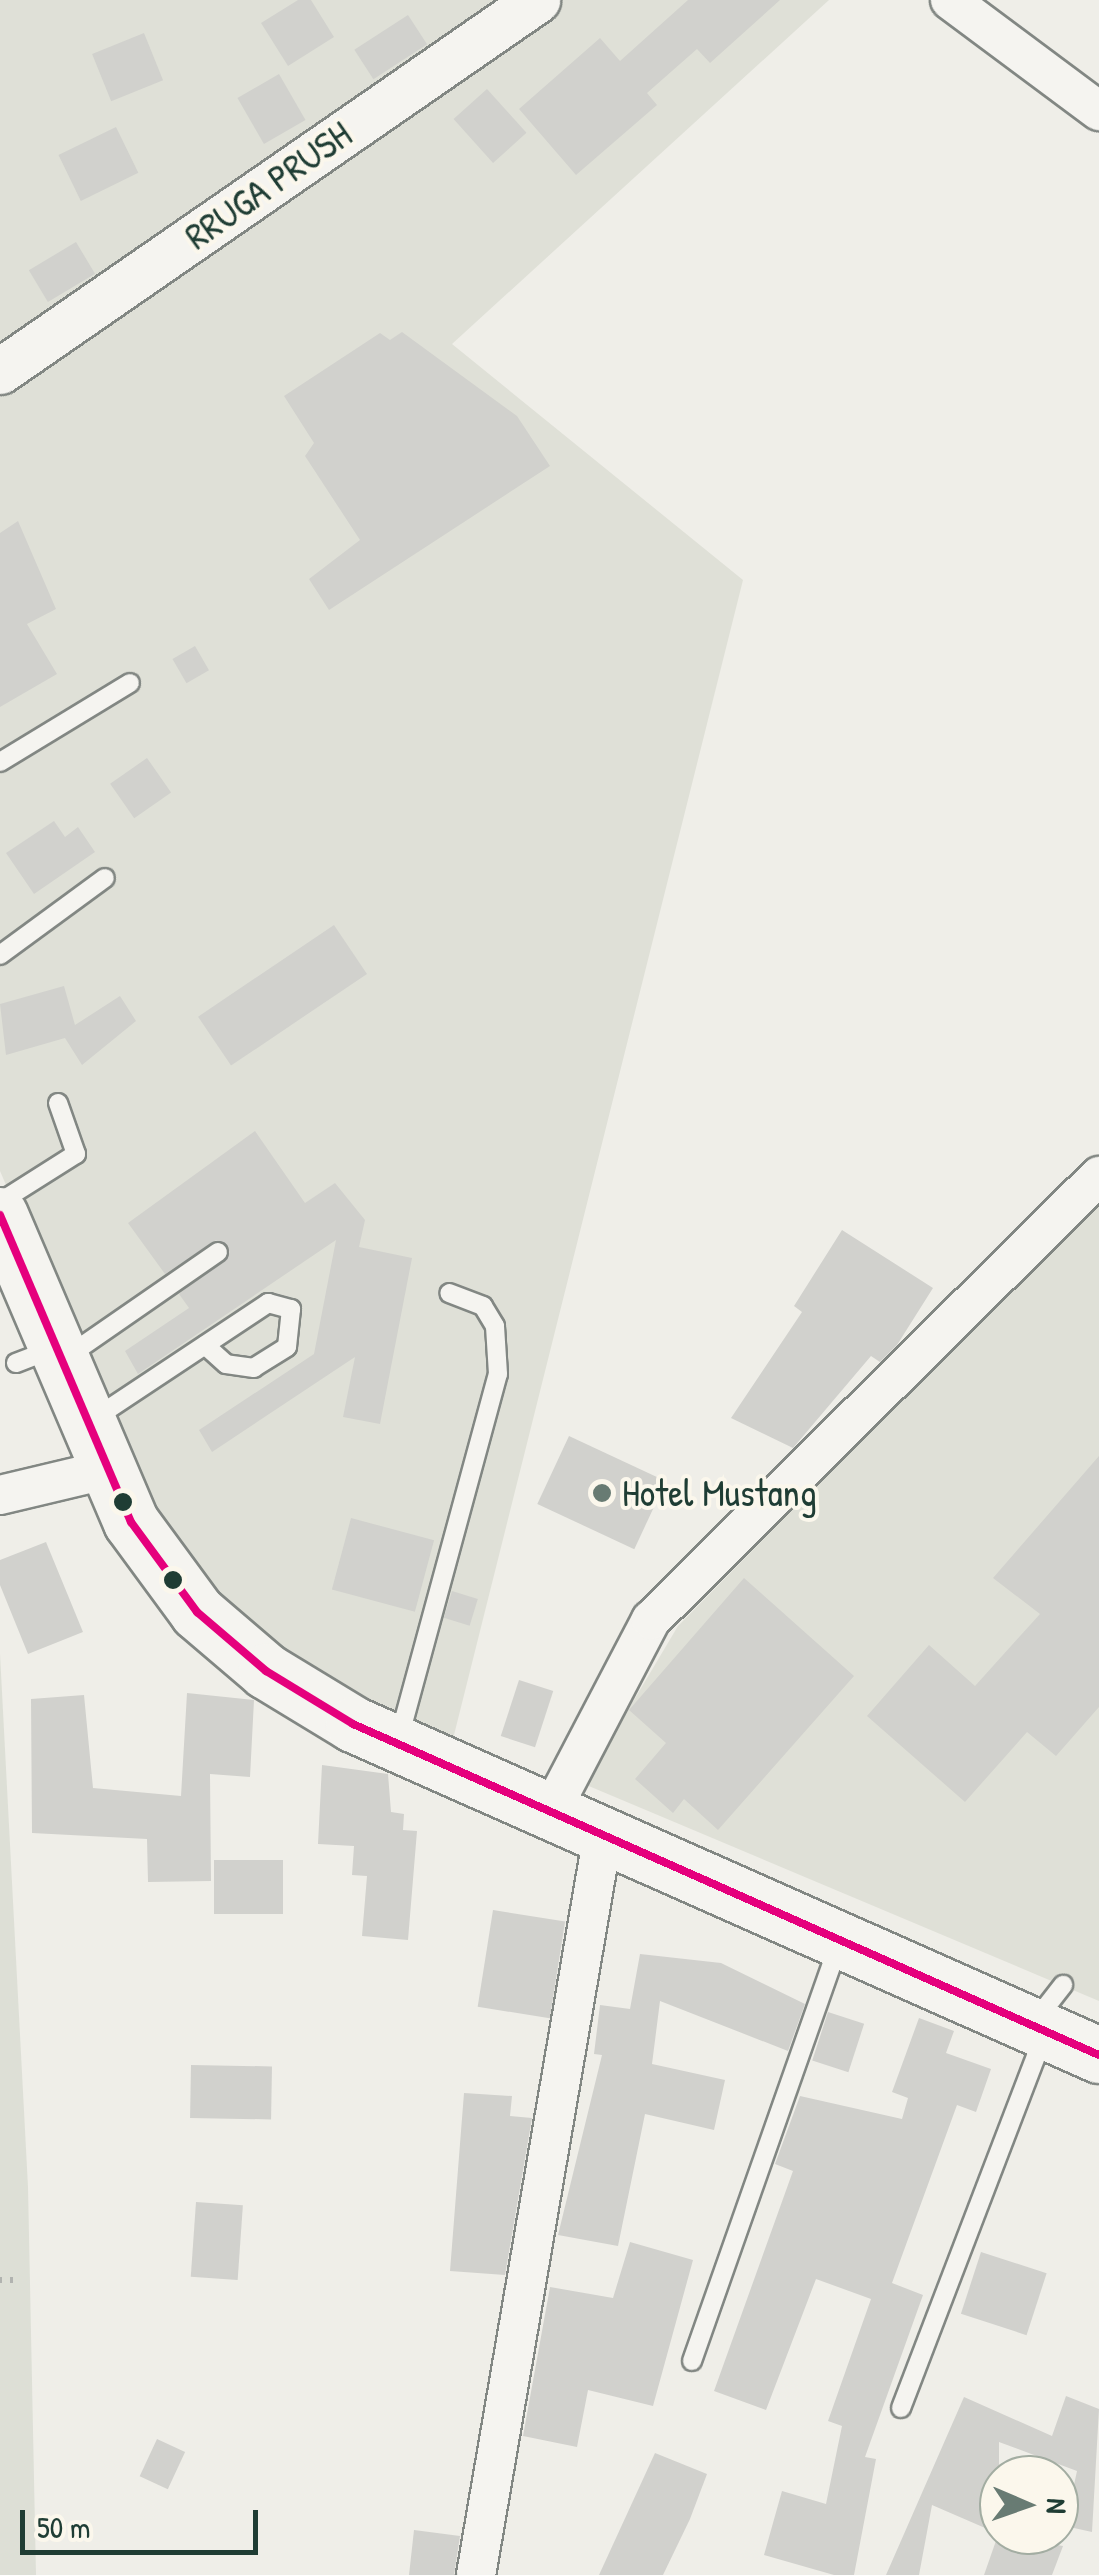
<!DOCTYPE html>
<html>
<head>
<meta charset="utf-8">
<style>
	body { margin:0 }
	#map { position:relative; width:1099px; height:2575px; overflow:hidden; background:#efeee8; font-family:"Patrick Hand",sans-serif }
	div>[style] { position:absolute }
	.built>* { inset:0; background:#dfe0d7 }
	.green>* { inset:0; background:#dddfd6 }
	.building>* { inset:0; background:#d1d1cd; transform-origin:0 0 }
	.path>* { height:6px; margin-top:-3px; transform-origin:0; background:repeating-linear-gradient(90deg,#b1b3b0 0 2.5px,transparent 0 10.5px) }
	.roads { filter:drop-shadow(2px 0 #828783) drop-shadow(-2px 0 #828783) drop-shadow(0 2px #828783) drop-shadow(0 -2px #828783) }
	.service>* { height:18px; margin:-9px; padding:0 9px; transform-origin:9px; border-radius:9px; background:#f5f4f0 }
	.minor>* { height:38px; margin:-19px; padding:0 19px; transform-origin:19px; border-radius:19px; background:#f5f4f0 }
	.tertiary>* { height:45px; margin:-22.5px; padding:0 22.5px; transform-origin:22.5px; border-radius:22.5px; background:#f5f4f0 }
	.primary>* { height:55px; margin:-27.5px; padding:0 27.5px; transform-origin:27.5px; border-radius:27.5px; background:#f5f4f0 }
	.bus-1>* { height:8px; margin:-4px; padding:0 4px; transform-origin:4px; border-radius:4px; background:#e5007d }
	.dots>* { width:28px; height:28px; translate:-50% -50%; box-sizing:border-box; border:5px solid #fbf7ec; border-radius:50% }
	span { translate:-50% -50%; white-space:nowrap; text-align:center; line-height:1.15; -webkit-text-stroke:8px #fbf7ec; paint-order:stroke }
	.street-label { font-size:38px; color:#1f3d34 }
	.poi-label { font-size:38px; color:#1f3d34 }
	.left { translate:0 -50%; text-align:left }
	.north { position:absolute; left:979px; top:2455px; width:100px; height:100px; box-sizing:border-box; background:#fbf7ec; border:2px solid #a3ada2; border-radius:50%; rotate:92deg; font-size:28px; font-weight:700; line-height:40px; text-align:center; color:#1f3d34 }
	.north::after { content:''; display:block; margin:auto; width:35px; height:45px; background:#687b73; clip-path:polygon(50% 0,100% 100%,50% 72%,0 100%) }
	.scale { position:absolute; left:20px; top:2510px; width:238px; height:45px; box-sizing:border-box; border:5px solid #1f3d34; border-top:0; padding-left:12px; font-size:30px; line-height:35px; white-space:nowrap; color:#1f3d34; -webkit-text-stroke:8px #fbf7ec; paint-order:stroke }
</style>
</head>
<body>
<div id="map">
	<div class="built">
		<div style="clip-path:polygon(0 0,829px 0,452px 344px,743px 580px,451px 1747px,276px 1649px,193px 1568px,131px 1474px,0 1171px)"></div>
		<div style="clip-path:polygon(1099px 1199px,1099px 2001px,584px 1784px,678px 1626px)"></div>
	</div>
	<div class="green">
		<div style="clip-path:polygon(0 1654px,28px 2187px,36px 2575px,0 2575px)"></div>
	</div>
	<div class="building">
		<div style="clip-path:polygon(298px 0,311px 0,334px 37px,288px 66px,261px 23px)"></div>
		<div style="clip-path:polygon(688px 0,780px 0,710px 63px,697px 49px,647px 93px,657px 105px,576px 175px,519px 109px,600px 38px,620px 61px)"></div>
		<div style="left:408px;top:15px;width:35px;height:64px;rotate:57deg"></div>
		<div style="left:144px;top:33px;width:51px;height:56px;rotate:68deg"></div>
		<div style="left:279px;top:74px;width:53px;height:48px;rotate:60deg"></div>
		<div style="left:487px;top:89px;width:59px;height:45px;rotate:48deg"></div>
		<div style="left:116px;top:127px;width:51px;height:64px;rotate:64deg"></div>
		<div style="left:76px;top:242px;width:37px;height:55px;rotate:59deg"></div>
		<div style="clip-path:polygon(402px 332px,517px 416px,550px 466px,329px 610px,309px 579px,360px 540px,305px 456px,314px 443px,284px 396px,380px 333px,390px 340px)"></div>
		<div style="clip-path:polygon(18px 521px,56px 609px,27px 624px,57px 674px,0 707px,0 533px)"></div>
		<div style="left:195px;top:646px;width:28px;height:26px;rotate:60deg"></div>
		<div style="left:147px;top:758px;width:42px;height:45px;rotate:55deg"></div>
		<div style="clip-path:polygon(54px 821px,65px 837px,78px 827px,95px 852px,34px 894px,6px 853px)"></div>
		<div style="left:334px;top:925px;width:59px;height:164px;rotate:56deg"></div>
		<div style="clip-path:polygon(64px 986px,75px 1025px,120px 996px,136px 1021px,82px 1065px,65px 1038px,6px 1055px,0 1004px)"></div>
		<div style="clip-path:polygon(255px 1131px,305px 1203px,335px 1183px,365px 1220px,359px 1247px,412px 1258px,380px 1424px,343px 1417px,355px 1357px,212px 1452px,199px 1430px,314px 1354px,336px 1240px,138px 1374px,125px 1351px,189px 1308px,179px 1294px,230px 1252px,216px 1240px,165px 1274px,128px 1223px)"></div>
		<div style="clip-path:polygon(842px 1230px,933px 1288px,897px 1345px,880px 1362px,871px 1356px,793px 1448px,731px 1418px,802px 1312px,794px 1306px)"></div>
		<div style="left:569px;top:1436px;width:107px;height:75px;rotate:25deg"></div>
		<div style="clip-path:polygon(1099px 1456px,1099px 1707px,1056px 1756px,1027px 1732px,965px 1802px,867px 1716px,929px 1645px,975px 1686px,1040px 1614px,993px 1578px)"></div>
		<div style="left:351px;top:1518px;width:86px;height:74px;rotate:15deg"></div>
		<div style="clip-path:polygon(46px 1542px,83px 1632px,28px 1654px,0 1585px,0 1560px)"></div>
		<div style="clip-path:polygon(744px 1578px,854px 1676px,718px 1830px,684px 1799px,673px 1813px,635px 1779px,666px 1743px,629px 1710px)"></div>
		<div style="left:452px;top:1591px;width:27px;height:28px;rotate:17deg"></div>
		<div style="left:519px;top:1680px;width:36px;height:59px;rotate:18deg"></div>
		<div style="clip-path:polygon(187px 1693px,254px 1700px,250px 1777px,210px 1774px,211px 1881px,148px 1882px,147px 1839px,32px 1833px,31px 1699px,84px 1695px,93px 1788px,181px 1796px)"></div>
		<div style="clip-path:polygon(322px 1765px,388px 1774px,391px 1812px,404px 1814px,403px 1830px,417px 1831px,408px 1940px,362px 1936px,367px 1876px,352px 1875px,354px 1846px,318px 1844px)"></div>
		<div style="left:214px;top:1860px;width:69px;height:54px"></div>
		<div style="left:493px;top:1910px;width:73px;height:98px;rotate:9deg"></div>
		<div style="clip-path:polygon(640px 1954px,721px 1963px,805px 2004px,788px 2051px,660px 2001px,652px 2064px,725px 2080px,714px 2130px,645px 2114px,618px 2246px,558px 2235px,602px 2055px,594px 2054px,600px 2005px,630px 2009px)"></div>
		<div style="left:828px;top:2012px;width:38px;height:51px;rotate:18deg"></div>
		<div style="clip-path:polygon(919px 2018px,954px 2031px,946px 2053px,991px 2069px,976px 2112px,957px 2105px,892px 2283px,923px 2295px,865px 2457px,876px 2459px,854px 2575px,834px 2575px,764px 2555px,782px 2491px,826px 2504px,842px 2426px,828px 2421px,871px 2299px,816px 2279px,766px 2410px,714px 2391px,793px 2171px,775px 2164px,800px 2096px,902px 2119px,908px 2098px,892px 2092px)"></div>
		<div style="left:191px;top:2065px;width:81px;height:53px;rotate:1deg"></div>
		<div style="clip-path:polygon(464px 2093px,512px 2096px,510px 2116px,532px 2118px,505px 2275px,450px 2271px)"></div>
		<div style="left:196px;top:2202px;width:47px;height:75px;rotate:4deg"></div>
		<div style="clip-path:polygon(630px 2242px,693px 2260px,653px 2406px,588px 2390px,577px 2447px,523px 2436px,550px 2287px,613px 2298px)"></div>
		<div style="left:981px;top:2252px;width:69px;height:65px;rotate:18deg"></div>
		<div style="clip-path:polygon(1066px 2396px,1099px 2409px,1092px 2532px,1065px 2526px,1077px 2471px,999px 2442px,999px 2534px,932px 2505px,919px 2575px,886px 2575px,964px 2397px,1052px 2436px)"></div>
		<div style="left:157px;top:2439px;width:31px;height:41px;rotate:25deg"></div>
		<div style="clip-path:polygon(655px 2453px,707px 2474px,690px 2519px,663px 2575px,599px 2575px)"></div>
		<div style="clip-path:polygon(414px 2530px,460px 2536px,454px 2575px,409px 2575px)"></div>
		<div style="clip-path:polygon(998px 2535px,1063px 2546px,1052px 2575px,984px 2575px)"></div>
	</div>
	<div class="path">
		<div style="left:0;top:2280px;width:16px"></div>
	</div>
	<div class="roads">
		<div class="service">
			<div style="left:0;top:762px;width:152px;rotate:-31.3deg"></div>
			<div style="left:0;top:955px;width:130px;rotate:-36.3deg"></div>
			<div style="left:0;top:1202px;width:90px;rotate:-32.3deg"></div>
			<div style="left:76px;top:1154px;width:54px;rotate:-109.4deg"></div>
			<div style="left:65px;top:1358px;width:186px;rotate:-34.7deg"></div>
			<div style="left:16px;top:1363px;width:40px;rotate:-21deg"></div>
			<div style="left:95px;top:1418px;width:208px;rotate:-33.6deg"></div>
			<div style="left:268px;top:1303px;width:24px;rotate:15deg"></div>
			<div style="left:291px;top:1309px;width:38px;rotate:96deg"></div>
			<div style="left:287px;top:1347px;width:39px;rotate:148deg"></div>
			<div style="left:254px;top:1368px;width:28px;rotate:-172deg"></div>
			<div style="left:226px;top:1364px;width:28px;rotate:-138deg"></div>
			<div style="left:399px;top:1738px;width:377px;rotate:-74.8deg"></div>
			<div style="left:498px;top:1374px;width:48px;rotate:-93.6deg"></div>
			<div style="left:495px;top:1326px;width:23px;rotate:-121deg"></div>
			<div style="left:483px;top:1306px;width:36px;rotate:-159deg"></div>
			<div style="left:1035px;top:2021px;width:46px;rotate:-52.1deg"></div>
			<div style="left:692px;top:2361px;width:439px;rotate:-70.6deg"></div>
			<div style="left:901px;top:2408px;width:399px;rotate:-69deg"></div>
		</div>
		<div class="minor">
			<div style="left:950px;top:0;width:186px;rotate:36.7deg"></div>
			<div style="left:0;top:1495px;width:108px;rotate:-13.4deg"></div>
			<div style="left:551px;top:1811px;width:216px;rotate:-62.4deg"></div>
			<div style="left:651px;top:1620px;width:631px;rotate:-44.74deg"></div>
			<div style="left:476px;top:2575px;width:752px;rotate:-80.27deg"></div>
		</div>
		<div class="tertiary">
			<div style="left:0;top:371px;width:653px;rotate:-34.64deg"></div>
		</div>
		<div class="primary">
			<div style="left:0;top:1215px;width:334px;rotate:66.9deg"></div>
			<div style="left:131px;top:1522px;width:112px;rotate:53.7deg"></div>
			<div style="left:197px;top:1612px;width:91px;rotate:40.5deg"></div>
			<div style="left:266px;top:1671px;width:102px;rotate:31.3deg"></div>
			<div style="left:353px;top:1724px;width:816px;rotate:23.93deg"></div>
		</div>
	</div>
	<div class="bus-1">
		<div style="left:0;top:1215px;width:334px;rotate:66.9deg"></div>
		<div style="left:131px;top:1522px;width:112px;rotate:53.7deg"></div>
		<div style="left:197px;top:1612px;width:91px;rotate:40.5deg"></div>
		<div style="left:266px;top:1671px;width:102px;rotate:31.3deg"></div>
		<div style="left:353px;top:1724px;width:816px;rotate:23.93deg"></div>
	</div>
	<div class="dots">
		<div style="left:602px;top:1493px;background:#687b73"></div>
		<div style="left:123px;top:1502px;background:#1f3d34"></div>
		<div style="left:173px;top:1580px;background:#1f3d34"></div>
	</div>
	<div class="street-label">
		<span style="left:268px;top:185px;rotate:-35deg">RRUGA PRUSH</span>
	</div>
	<div class="poi-label">
		<span class="left" style="left:622px;top:1493px">Hotel Mustang</span>
	</div>
	<div class="north">N</div>
	<div class="scale">50 m</div>
</div>
</body>
</html>
